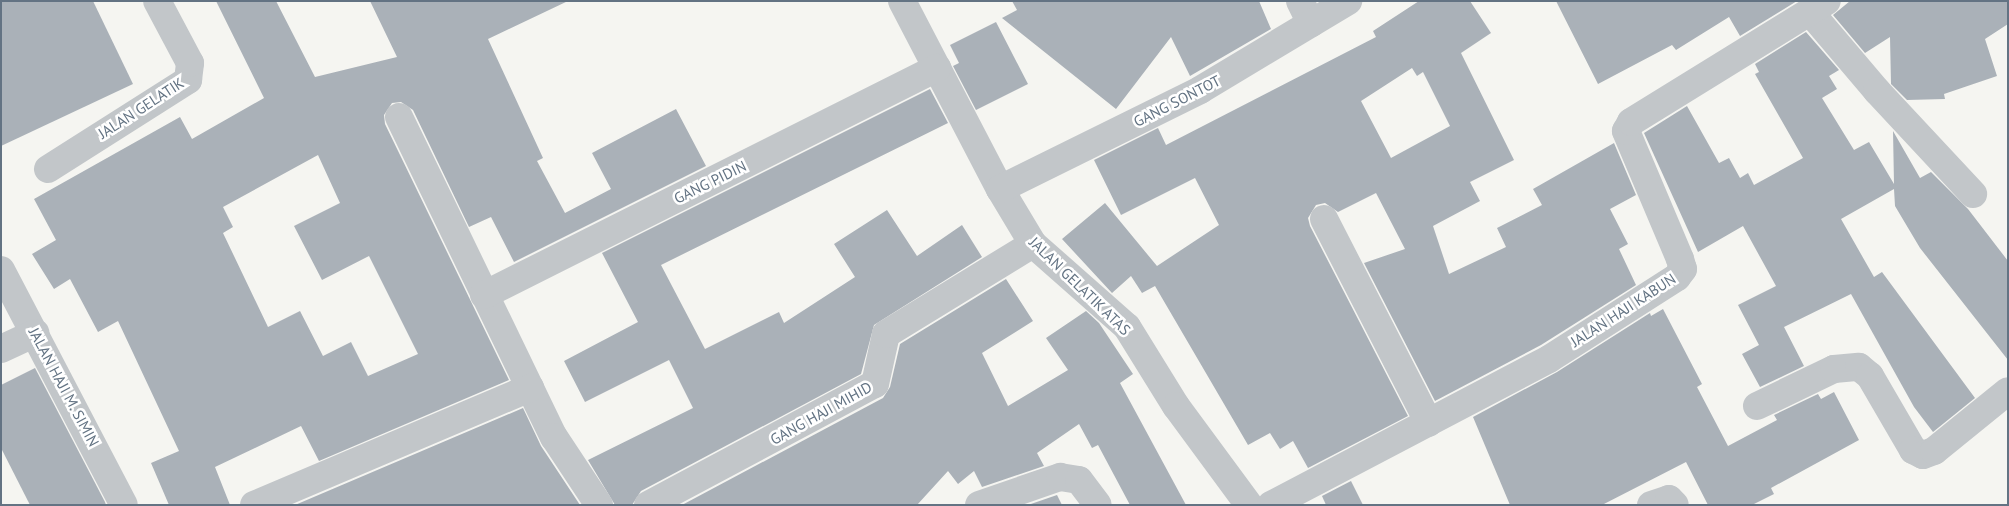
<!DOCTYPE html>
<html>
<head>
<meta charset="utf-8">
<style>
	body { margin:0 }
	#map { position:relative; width:2009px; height:506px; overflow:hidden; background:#f5f5f1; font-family:"PT Sans",sans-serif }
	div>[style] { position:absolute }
	.building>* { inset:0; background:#aab1b8 }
	.minor>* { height:28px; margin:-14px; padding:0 14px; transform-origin:14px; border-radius:14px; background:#c2c6c9 }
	span { translate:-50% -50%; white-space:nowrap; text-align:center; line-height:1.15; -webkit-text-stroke:5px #fff; paint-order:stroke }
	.street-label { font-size:15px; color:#637383 }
	.frame { position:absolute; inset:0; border:2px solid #637383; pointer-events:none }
</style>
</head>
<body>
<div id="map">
	<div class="building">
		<div style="clip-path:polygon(1px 1px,93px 1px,133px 84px,1px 146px)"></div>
		<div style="clip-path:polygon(evenodd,216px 1px,276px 1px,315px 77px,397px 57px,370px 1px,568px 1px,488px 39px,543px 158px,537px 161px,565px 213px,611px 189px,592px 153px,676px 109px,706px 166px,514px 262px,491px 217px,469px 227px,413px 110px,401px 102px,392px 103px,384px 115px,385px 124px,509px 380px,319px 461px,301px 426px,215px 467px,230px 505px,169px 505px,151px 463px,179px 451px,118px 321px,98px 332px,70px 279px,54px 289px,32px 254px,56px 240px,34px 199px,180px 117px,192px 139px,264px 98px,216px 1px,318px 155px,340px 203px,294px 226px,322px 280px,369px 256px,418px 354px,368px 376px,351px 342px,323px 356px,300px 311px,268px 327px,223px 233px,233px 227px,223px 207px,318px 155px)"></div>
		<div style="clip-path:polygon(1012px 1px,1259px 1px,1271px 29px,1190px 76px,1171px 37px,1116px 109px,1002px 18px,1017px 10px)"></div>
		<div style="clip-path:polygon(evenodd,1419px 1px,1470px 1px,1491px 33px,1461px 53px,1514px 160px,1470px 182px,1480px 201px,1433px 226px,1449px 274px,1506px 247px,1497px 228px,1542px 205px,1533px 189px,1614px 143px,1636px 195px,1610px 209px,1628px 244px,1619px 249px,1636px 285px,1541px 345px,1435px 401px,1364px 263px,1405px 249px,1376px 193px,1338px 212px,1325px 203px,1316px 205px,1308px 218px,1310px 226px,1408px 416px,1308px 468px,1293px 441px,1280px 449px,1270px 433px,1248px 445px,1155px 286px,1142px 293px,1131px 276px,1112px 293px,1062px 239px,1105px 203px,1157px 266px,1219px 225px,1195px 178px,1121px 215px,1094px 160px,1158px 128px,1166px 145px,1376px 37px,1373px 31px,1419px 1px,1412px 68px,1417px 76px,1423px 72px,1450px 126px,1391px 158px,1361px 101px,1412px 68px)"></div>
		<div style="clip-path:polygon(1556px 1px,1797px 1px,1740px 36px,1729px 17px,1676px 50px,1672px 45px,1598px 84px)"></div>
		<div style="clip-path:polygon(1850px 1px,2008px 1px,2008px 24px,1985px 39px,1997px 76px,1944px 94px,1945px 99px,1907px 100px,1891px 84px,1890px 37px,1865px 53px,1833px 15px)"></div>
		<div style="clip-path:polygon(996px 22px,1028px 84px,976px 110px,953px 66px,959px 63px,950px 45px)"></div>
		<div style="clip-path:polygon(1806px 32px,1839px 70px,1829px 76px,1837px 89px,1822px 98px,1854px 150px,1869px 142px,1894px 184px,1893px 131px,1920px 178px,1931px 172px,1968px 209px,2008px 261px,2008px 360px,1920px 248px,1895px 206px,1894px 189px,1841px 219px,1874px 277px,1882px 272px,1975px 398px,1933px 432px,1914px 407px,1851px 294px,1784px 327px,1804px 366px,1760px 387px,1742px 354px,1759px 345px,1738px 305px,1776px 286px,1743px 226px,1698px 252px,1644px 133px,1687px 106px,1719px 163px,1729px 158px,1740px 178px,1748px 173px,1754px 185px,1803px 158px,1755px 74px,1759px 72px,1755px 64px)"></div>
		<div style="clip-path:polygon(930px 89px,948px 123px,661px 265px,705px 349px,779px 312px,784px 323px,855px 277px,834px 244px,887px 210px,917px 256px,962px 225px,982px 257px,874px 325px,861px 374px,641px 491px,632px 505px,615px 505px,588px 460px,693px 408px,669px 360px,585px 402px,564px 361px,638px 322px,602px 253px)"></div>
		<div style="clip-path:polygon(1006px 279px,1033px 321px,982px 353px,1008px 406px,1068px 370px,1046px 338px,1086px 311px,1099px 323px,1133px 374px,1120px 383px,1186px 505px,1130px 505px,1098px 445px,1092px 448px,1079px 424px,1037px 453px,1044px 466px,982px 487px,974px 471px,958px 484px,948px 471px,917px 505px,682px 505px,883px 398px,890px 387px,900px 344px)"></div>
		<div style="clip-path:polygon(1663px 309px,1702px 384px,1697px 387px,1728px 446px,1777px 420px,1774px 415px,1818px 394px,1821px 399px,1834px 392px,1859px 440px,1771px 488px,1774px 494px,1752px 505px,1708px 505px,1686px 462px,1602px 505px,1510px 505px,1473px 417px,1557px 372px,1650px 313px,1651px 316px)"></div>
		<div style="clip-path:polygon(35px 368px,105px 502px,106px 505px,30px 505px,1px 448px,1px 385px)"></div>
		<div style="clip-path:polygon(523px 408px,541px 446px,580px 505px,295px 505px)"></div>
		<div style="clip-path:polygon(1351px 481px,1363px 505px,1326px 505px,1322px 496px)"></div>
		<div style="clip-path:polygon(1057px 495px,1062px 505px,1028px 505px)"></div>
	</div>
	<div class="minor">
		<div style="left:902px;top:1px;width:212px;rotate:62.5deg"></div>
		<div style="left:1000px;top:189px;width:64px;rotate:59deg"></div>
		<div style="left:1033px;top:244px;width:125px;rotate:41.4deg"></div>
		<div style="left:1127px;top:327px;width:93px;rotate:58.2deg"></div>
		<div style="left:1176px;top:406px;width:123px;rotate:53.6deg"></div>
		<div style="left:1300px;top:1px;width:25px;rotate:64deg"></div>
		<div style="left:1810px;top:12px;width:104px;rotate:49.7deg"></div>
		<div style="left:1877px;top:91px;width:141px;rotate:47deg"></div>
		<div style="left:399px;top:117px;width:356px;rotate:64.2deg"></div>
		<div style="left:554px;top:437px;width:82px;rotate:56.5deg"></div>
		<div style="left:48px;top:169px;width:166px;rotate:-32.4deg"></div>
		<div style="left:188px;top:80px;width:17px;rotate:-83deg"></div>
		<div style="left:190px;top:63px;width:70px;rotate:-118deg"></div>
		<div style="left:1000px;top:189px;width:223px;rotate:-26.3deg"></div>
		<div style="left:1200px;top:90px;width:173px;rotate:-31deg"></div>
		<div style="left:1324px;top:219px;width:229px;rotate:62.8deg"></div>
		<div style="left:1px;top:270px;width:265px;rotate:62.4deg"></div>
		<div style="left:484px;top:295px;width:507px;rotate:-26.62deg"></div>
		<div style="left:1px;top:349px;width:38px;rotate:-25deg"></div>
		<div style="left:1757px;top:406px;width:85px;rotate:-25.7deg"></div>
		<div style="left:1834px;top:369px;width:25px;rotate:-5deg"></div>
		<div style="left:1859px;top:367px;width:14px;rotate:39deg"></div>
		<div style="left:1870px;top:376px;width:86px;rotate:59.8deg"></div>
		<div style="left:1913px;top:450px;width:11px;rotate:27deg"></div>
		<div style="left:1923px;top:455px;width:12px;rotate:-20deg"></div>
		<div style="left:1934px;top:451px;width:95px;rotate:-39deg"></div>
		<div style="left:254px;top:505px;width:300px;rotate:-23deg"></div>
		<div style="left:648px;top:505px;width:257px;rotate:-28.1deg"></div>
		<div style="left:875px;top:384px;width:51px;rotate:-77.6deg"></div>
		<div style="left:886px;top:334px;width:172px;rotate:-31.5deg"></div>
		<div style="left:979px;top:505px;width:86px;rotate:-19.1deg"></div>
		<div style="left:1060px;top:477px;width:19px;rotate:9deg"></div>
		<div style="left:1079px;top:480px;width:31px;rotate:53deg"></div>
		<div style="left:1271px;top:505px;width:314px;rotate:-27.7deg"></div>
		<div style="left:1549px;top:359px;width:152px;rotate:-32.6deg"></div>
		<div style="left:1677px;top:277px;width:10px;rotate:-53deg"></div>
		<div style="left:1683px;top:269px;width:10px;rotate:-107deg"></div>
		<div style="left:1680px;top:259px;width:139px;rotate:-112.9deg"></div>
		<div style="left:1626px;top:131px;width:10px;rotate:-61deg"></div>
		<div style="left:1631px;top:122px;width:230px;rotate:-31.7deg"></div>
		<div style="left:1651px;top:505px;width:19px;rotate:-18deg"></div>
		<div style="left:1669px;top:499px;width:8px;rotate:45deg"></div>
	</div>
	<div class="street-label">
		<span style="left:1177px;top:101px;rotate:-27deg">GANG SONTOT</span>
		<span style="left:141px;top:108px;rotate:-33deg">JALAN GELATIK</span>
		<span style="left:710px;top:182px;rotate:-26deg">GANG PIDIN</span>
		<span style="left:1080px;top:286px;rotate:44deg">JALAN GELATIK ATAS</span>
		<span style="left:1623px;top:310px;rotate:-33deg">JALAN HAJI KABUN</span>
		<span style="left:64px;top:387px;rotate:62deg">JALAN HAJI M. SIMIN</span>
		<span style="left:821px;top:413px;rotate:-29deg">GANG HAJI MIHID</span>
	</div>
	<div class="frame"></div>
</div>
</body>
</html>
